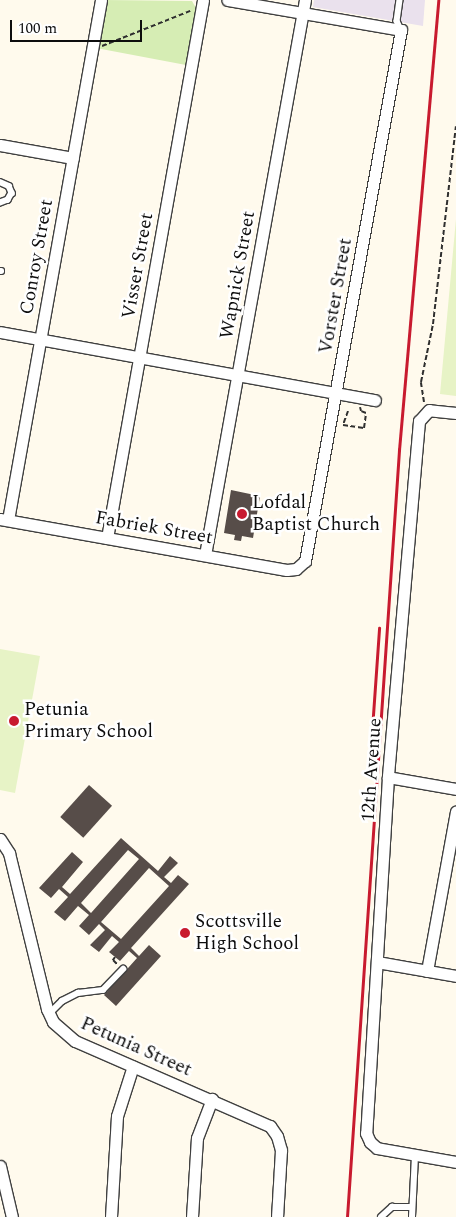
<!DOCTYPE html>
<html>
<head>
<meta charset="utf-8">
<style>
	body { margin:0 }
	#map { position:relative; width:456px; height:1217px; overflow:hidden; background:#fffaed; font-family:Spectral,serif }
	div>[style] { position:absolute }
	.industrial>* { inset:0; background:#eae1ed }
	.green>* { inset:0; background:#d6edb4 }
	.pitch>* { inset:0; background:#e7f3c6 }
	.building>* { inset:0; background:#574d49; transform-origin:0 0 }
	.path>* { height:2px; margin-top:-1px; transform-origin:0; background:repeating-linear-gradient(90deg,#2f2f2f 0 5px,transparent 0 7.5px) }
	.roads { filter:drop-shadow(1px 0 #404040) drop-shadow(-1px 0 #404040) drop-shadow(0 1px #404040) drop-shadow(0 -1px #404040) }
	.lane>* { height:5.5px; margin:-2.75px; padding:0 2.75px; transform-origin:2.75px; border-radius:2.75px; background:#fff }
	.street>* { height:11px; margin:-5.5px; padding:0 5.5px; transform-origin:5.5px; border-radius:5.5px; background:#fff }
	.rail>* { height:2.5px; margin:-1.25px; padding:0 1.25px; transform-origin:1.25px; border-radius:1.25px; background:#c81a2f }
	.dots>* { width:14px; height:14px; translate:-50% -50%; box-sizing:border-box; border:2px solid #fff; border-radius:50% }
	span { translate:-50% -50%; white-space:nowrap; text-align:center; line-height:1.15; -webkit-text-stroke:5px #fff; paint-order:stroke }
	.street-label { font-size:19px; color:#0d0d0d }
	.poi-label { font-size:19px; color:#0d0d0d }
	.left { translate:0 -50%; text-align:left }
	.scale { position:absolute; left:10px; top:20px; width:132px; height:22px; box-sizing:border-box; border:2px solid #0d0d0d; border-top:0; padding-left:6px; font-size:15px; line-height:18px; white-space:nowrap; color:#0d0d0d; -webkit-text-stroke:4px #fff; paint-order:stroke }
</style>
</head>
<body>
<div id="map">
	<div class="industrial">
		<div style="clip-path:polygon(314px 0,425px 0,423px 26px,313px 7px)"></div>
	</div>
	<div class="green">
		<div style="clip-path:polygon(105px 0,192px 1px,196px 8px,186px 65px,96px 48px)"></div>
	</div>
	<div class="pitch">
		<div style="clip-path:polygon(456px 219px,456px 396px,440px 394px)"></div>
		<div style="clip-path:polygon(0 649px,40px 656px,15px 793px,0 790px)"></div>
	</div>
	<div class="building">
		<div style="clip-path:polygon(231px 490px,260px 496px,253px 538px,242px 536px,241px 541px,234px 540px,235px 535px,224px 533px)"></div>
		<div style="left:89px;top:785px;width:31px;height:43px;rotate:42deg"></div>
		<div style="clip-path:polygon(evenodd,121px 838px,158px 871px,170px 856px,178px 863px,164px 877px,171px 883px,178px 875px,189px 884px,131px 948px,139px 956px,149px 945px,161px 956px,116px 1006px,104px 995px,137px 958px,129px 951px,120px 961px,115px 957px,109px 952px,119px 942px,112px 936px,99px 952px,90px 945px,105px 930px,99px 924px,89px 935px,79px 926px,89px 915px,78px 906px,65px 921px,54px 912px,68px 897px,59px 889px,51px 898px,39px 888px,72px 852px,83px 862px,62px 887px,70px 894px,121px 838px,128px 850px,139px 859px,91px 913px,81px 903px,128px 850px,121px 838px,149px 868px,169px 886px,121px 939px,101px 922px,149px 868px)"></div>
	</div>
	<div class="path">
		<div style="left:102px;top:46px;width:95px;rotate:-21.7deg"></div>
		<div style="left:424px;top:402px;width:20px;rotate:-99deg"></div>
		<div style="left:421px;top:382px;width:59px;rotate:-78.3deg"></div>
		<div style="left:433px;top:324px;width:199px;rotate:-83.4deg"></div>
		<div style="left:348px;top:411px;width:15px;rotate:110deg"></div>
		<div style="left:343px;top:425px;width:21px;rotate:8deg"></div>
		<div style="left:364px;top:428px;width:15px;rotate:-82deg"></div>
		<div style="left:366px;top:413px;width:5px;rotate:-158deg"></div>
		<div style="left:361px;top:411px;width:4px;rotate:-104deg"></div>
		<div style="left:115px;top:957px;width:4px;rotate:124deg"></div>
		<div style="left:113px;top:960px;width:6px;rotate:45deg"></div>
	</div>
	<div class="roads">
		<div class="lane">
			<div style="left:400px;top:0;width:21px;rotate:98deg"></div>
			<div style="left:397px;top:21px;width:10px;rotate:66deg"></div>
			<div style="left:0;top:182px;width:10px;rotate:24deg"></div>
			<div style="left:9px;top:186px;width:8px;rotate:67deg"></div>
			<div style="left:12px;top:193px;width:8px;rotate:120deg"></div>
			<div style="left:8px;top:200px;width:9px;rotate:159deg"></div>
			<div style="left:0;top:271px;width:1px"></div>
			<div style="left:49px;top:1014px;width:18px;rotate:-45deg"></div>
			<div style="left:62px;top:1001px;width:18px;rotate:-27deg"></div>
			<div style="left:78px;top:993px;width:25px;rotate:-7deg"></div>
			<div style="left:103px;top:990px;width:29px;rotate:-46deg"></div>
			<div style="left:381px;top:1217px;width:15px;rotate:-42deg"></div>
			<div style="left:392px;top:1207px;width:20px"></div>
			<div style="left:412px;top:1217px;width:62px;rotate:-87.2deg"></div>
		</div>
		<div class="street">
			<div style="left:0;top:145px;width:74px;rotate:10.1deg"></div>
			<div style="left:0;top:332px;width:381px;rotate:10.3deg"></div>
			<div style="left:456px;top:413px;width:27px;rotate:-174deg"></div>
			<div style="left:429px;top:410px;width:15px;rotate:132deg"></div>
			<div style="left:419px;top:421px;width:357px;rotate:95deg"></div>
			<div style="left:388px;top:777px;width:357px;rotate:93.5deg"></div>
			<div style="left:366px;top:1133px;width:10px;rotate:66deg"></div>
			<div style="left:370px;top:1142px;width:9px;rotate:41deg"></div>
			<div style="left:377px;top:1148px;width:80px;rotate:10deg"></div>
			<div style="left:0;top:519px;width:291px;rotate:10.1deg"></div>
			<div style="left:287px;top:570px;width:9px;rotate:-6deg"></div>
			<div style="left:296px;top:569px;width:12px;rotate:-42deg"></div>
			<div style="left:305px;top:561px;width:540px;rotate:-79.75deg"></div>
			<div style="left:401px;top:30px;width:176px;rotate:-170.2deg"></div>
			<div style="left:8px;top:520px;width:528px;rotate:-79.86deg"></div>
			<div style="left:107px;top:538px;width:546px;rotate:-79.88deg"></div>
			<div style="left:205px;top:555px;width:564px;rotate:-79.79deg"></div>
			<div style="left:388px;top:777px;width:69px;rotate:10deg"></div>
			<div style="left:0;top:839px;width:17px;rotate:57deg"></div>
			<div style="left:9px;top:853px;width:161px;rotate:76.3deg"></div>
			<div style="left:47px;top:1009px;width:14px;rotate:65deg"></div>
			<div style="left:53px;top:1022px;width:29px;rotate:41deg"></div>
			<div style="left:75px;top:1041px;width:213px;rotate:23.6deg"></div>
			<div style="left:270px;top:1126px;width:12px;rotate:55deg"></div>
			<div style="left:277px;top:1136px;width:15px;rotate:74deg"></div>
			<div style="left:281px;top:1150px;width:67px;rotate:93.4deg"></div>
			<div style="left:377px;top:962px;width:80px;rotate:10deg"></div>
			<div style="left:427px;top:971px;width:162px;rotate:-79.7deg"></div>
			<div style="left:0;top:1166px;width:52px;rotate:76.8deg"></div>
			<div style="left:111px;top:1217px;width:101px;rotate:-86.6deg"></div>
			<div style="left:117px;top:1116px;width:52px;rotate:-72.3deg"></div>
			<div style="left:192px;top:1217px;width:79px;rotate:-86.4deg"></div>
			<div style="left:197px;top:1138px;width:42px;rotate:-69deg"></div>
		</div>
	</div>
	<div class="rail">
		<div style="left:370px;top:758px;width:130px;rotate:-86deg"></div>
		<div style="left:347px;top:1217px;width:769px;rotate:-86.12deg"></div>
		<div style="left:399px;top:450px;width:452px;rotate:-85deg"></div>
	</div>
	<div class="dots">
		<div style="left:242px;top:514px;background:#c81a2f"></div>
		<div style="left:14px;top:721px;background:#c81a2f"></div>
		<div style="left:185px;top:933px;background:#c81a2f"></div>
	</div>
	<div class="street-label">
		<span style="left:37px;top:257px;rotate:-80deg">Conroy Street</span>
		<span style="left:138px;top:266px;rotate:-80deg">Visser Street</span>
		<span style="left:238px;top:275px;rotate:-80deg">Wapnick Street</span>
		<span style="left:336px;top:296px;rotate:-80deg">Vorster Street</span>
		<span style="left:154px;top:528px;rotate:10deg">Fabriek Street</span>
		<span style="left:372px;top:770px;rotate:-86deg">12th Avenue</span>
		<span style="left:136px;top:1047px;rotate:24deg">Petunia Street</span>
	</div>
	<div class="poi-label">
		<span class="left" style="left:252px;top:514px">Lofdal<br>Baptist Church</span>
		<span class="left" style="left:24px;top:721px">Petunia<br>Primary School</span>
		<span class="left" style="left:195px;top:933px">Scottsville<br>High School</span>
	</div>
	<div class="scale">100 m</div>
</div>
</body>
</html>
